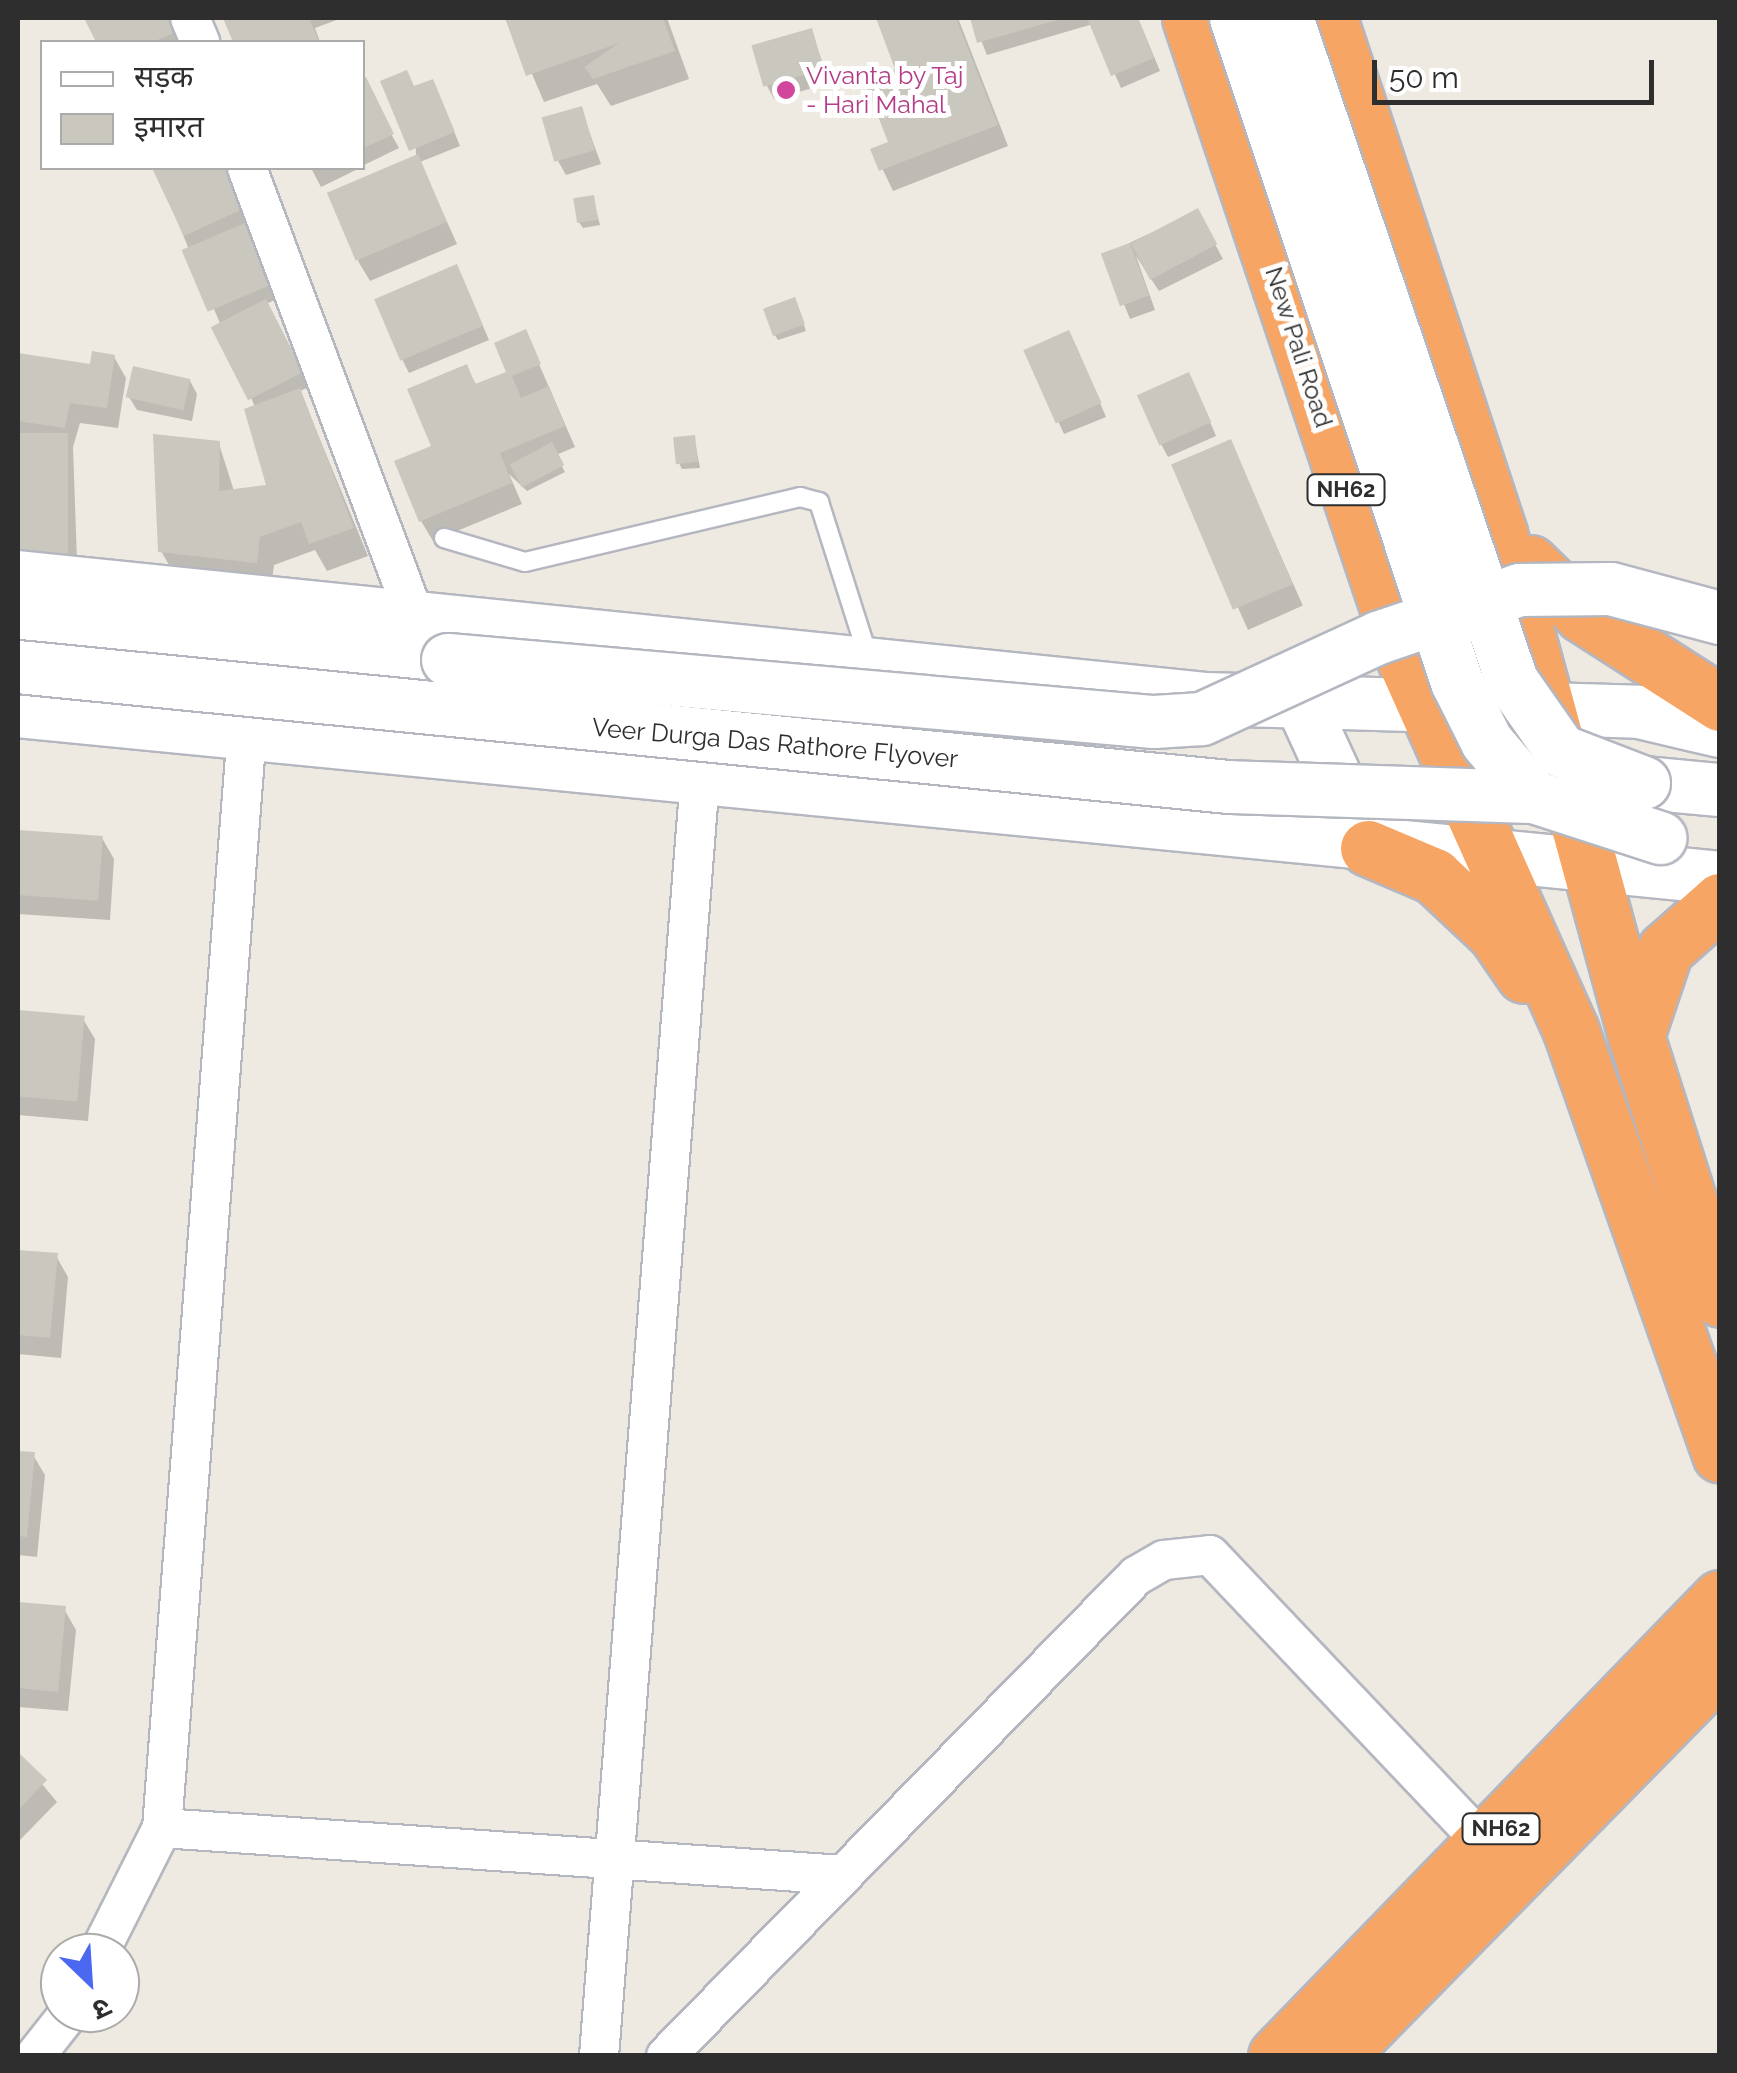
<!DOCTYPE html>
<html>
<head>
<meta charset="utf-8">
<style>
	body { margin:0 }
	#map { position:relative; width:1737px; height:2073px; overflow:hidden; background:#eee9e1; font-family:Raleway,"Noto Sans Devanagari",sans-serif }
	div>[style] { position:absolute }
	.shadow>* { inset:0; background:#0003; transform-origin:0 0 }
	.building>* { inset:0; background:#cac7bf; transform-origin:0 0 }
	.roads { filter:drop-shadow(2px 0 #b4b7c0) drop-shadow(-2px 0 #b4b7c0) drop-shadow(0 2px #b4b7c0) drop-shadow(0 -2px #b4b7c0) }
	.lane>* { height:18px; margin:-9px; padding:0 9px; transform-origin:9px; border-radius:9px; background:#fff }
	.street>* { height:38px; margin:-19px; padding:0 19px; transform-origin:19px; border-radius:19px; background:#fff }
	.secondary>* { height:52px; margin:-26px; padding:0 26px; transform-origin:26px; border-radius:26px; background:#fff }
	.highway>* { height:55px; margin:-27.5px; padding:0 27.5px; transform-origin:27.5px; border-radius:27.5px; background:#f6a564 }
	.bridges { filter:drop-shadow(2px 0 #b4b7c0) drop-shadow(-2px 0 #b4b7c0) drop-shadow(0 2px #b4b7c0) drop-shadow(0 -2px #b4b7c0) }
	.secondary-bridge>* { height:52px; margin:-26px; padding:0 26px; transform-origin:26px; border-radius:26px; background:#fff }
	.dots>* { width:28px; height:28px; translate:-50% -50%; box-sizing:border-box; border:5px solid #fff; border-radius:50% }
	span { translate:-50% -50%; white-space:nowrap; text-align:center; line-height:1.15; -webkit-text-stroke:10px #fff; paint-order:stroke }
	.shield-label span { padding:2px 8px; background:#fff; border:2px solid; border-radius:8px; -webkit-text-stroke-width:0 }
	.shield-label { font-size:22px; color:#2e2e2e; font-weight:700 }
	.hotel-label { font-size:25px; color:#b23c85 }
	.left { translate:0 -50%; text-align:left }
	.street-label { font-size:25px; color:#2e2e2e }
	.frame { position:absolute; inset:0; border:20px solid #2e2e2e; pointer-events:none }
	.legend { position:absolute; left:40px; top:40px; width:325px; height:130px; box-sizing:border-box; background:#fff; border:2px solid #ababab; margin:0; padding:12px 18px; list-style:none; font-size:30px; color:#2e2e2e }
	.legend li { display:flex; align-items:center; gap:20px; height:50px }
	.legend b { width:50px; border:2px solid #ababab }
	.north { position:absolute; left:40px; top:1933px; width:100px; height:100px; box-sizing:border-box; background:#fff; border:2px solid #ababab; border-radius:50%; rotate:155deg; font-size:28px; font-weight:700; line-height:40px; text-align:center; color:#2e2e2e }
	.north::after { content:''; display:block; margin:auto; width:35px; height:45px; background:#4b68f1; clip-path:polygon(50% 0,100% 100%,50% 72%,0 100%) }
	.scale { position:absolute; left:1372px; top:60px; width:282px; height:45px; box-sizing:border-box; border:5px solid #2e2e2e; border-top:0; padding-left:12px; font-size:30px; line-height:35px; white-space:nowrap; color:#2e2e2e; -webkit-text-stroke:8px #fff; paint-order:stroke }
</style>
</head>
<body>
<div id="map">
	<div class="shadow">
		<div style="clip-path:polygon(87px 18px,178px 18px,189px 42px,97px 42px)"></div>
		<div style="clip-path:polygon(226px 18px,342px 18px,315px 28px,320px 42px,235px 42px)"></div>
		<div style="clip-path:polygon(508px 18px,667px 18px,689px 79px,611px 106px,597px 84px,544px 102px)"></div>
		<div style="clip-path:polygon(878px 18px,958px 18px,1008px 146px,893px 191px,874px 151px,891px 144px,899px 70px)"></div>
		<div style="clip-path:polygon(972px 18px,1138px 18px,1160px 71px,1121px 88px,1093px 24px,987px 55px)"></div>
		<div style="clip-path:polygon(811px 31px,830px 83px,774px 99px,767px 86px)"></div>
		<div style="clip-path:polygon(362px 82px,399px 148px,362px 166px)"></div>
		<div style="clip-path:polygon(415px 89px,439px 95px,460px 146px,420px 162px,457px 244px,370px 281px,358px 261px,416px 158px)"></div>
		<div style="clip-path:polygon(581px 109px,601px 164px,566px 175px,558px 161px)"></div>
		<div style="clip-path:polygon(155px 168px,225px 168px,277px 299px,266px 304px,309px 387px,300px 391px,368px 556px,327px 571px,315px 550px,274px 565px,271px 589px,177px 579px,161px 551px,219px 444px,234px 491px,269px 487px,255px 407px)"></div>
		<div style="clip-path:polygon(311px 168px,360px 168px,321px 187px)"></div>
		<div style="clip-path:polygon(593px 198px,600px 225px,583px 228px,579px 222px)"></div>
		<div style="clip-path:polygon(1197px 211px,1223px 259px,1159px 291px,1136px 256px,1155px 310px,1130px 319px,1104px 255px)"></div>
		<div style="clip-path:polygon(463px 280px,489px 340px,409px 373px,402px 359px)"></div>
		<div style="clip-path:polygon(797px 305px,806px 331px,778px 340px,774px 334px)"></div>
		<div style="clip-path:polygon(525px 332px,575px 447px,556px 455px,565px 472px,527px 491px,509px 474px,522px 504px,433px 541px,421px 521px,434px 447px,466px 367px,477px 386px,509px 373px)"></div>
		<div style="clip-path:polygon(1076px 346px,1106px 417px,1064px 434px,1026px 351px)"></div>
		<div style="clip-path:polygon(18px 356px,92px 367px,114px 357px,126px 378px,118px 428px,80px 423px,73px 447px,78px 590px,18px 590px)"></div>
		<div style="clip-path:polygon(190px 381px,197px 394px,192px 421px,137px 410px,129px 397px)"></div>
		<div style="clip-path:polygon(1196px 389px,1216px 436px,1168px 457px,1161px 444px)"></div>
		<div style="clip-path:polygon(694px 437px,700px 468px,682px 469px,679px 463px)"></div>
		<div style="left:1230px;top:442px;width:179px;height:60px;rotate:66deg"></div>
		<div style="clip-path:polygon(18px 833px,102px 838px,114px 859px,110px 920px,18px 914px)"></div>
		<div style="clip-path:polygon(18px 1013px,83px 1019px,95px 1039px,88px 1121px,18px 1115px)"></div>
		<div style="clip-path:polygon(18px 1252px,56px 1256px,68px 1277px,61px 1358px,18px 1354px)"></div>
		<div style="clip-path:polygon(18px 1453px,33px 1455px,45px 1475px,37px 1557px,18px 1555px)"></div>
		<div style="clip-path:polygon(18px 1605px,64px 1609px,76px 1630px,68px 1711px,18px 1707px)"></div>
		<div style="clip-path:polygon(18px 1755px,57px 1802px,18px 1842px)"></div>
	</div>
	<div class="building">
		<div style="clip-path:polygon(84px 18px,178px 18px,183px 29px,153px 42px,96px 42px)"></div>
		<div style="clip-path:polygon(223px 18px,309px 18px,319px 42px,233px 42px)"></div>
		<div style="clip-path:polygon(505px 18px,663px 18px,675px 51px,593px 79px,584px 67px,619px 43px,526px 76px)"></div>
		<div style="clip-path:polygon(876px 18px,956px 18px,998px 125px,879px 171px,870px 149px,888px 142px,864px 80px,895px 69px)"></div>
		<div style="clip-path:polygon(970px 18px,1061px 18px,1061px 19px,977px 43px)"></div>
		<div style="clip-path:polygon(1087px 18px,1138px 18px,1154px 58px,1111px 76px)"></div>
		<div style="left:812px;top:28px;width:43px;height:63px;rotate:74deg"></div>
		<div style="clip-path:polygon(407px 70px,414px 86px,433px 79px,455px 132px,409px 151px,380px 81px)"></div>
		<div style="clip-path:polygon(366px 77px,394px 134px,362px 149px,362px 79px)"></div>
		<div style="left:582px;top:106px;width:46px;height:42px;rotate:74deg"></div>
		<div style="left:418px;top:154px;width:74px;height:99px;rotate:67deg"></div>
		<div style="clip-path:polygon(152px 168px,226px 168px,245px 208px,184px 236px)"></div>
		<div style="left:594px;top:195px;width:25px;height:21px;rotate:81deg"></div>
		<div style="left:1198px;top:208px;width:41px;height:76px;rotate:62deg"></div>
		<div style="left:245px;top:223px;width:67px;height:69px;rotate:67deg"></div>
		<div style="left:1130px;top:243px;width:56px;height:31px;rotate:70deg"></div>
		<div style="left:457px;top:264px;width:67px;height:90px;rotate:67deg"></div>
		<div style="left:795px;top:297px;width:29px;height:34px;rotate:70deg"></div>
		<div style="left:266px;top:299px;width:82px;height:62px;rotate:63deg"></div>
		<div style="clip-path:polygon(526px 329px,541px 364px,512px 376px,521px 398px,549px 386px,565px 426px,500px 453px,512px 483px,419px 522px,394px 461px,431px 446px,407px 389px,467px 364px,475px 384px,506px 372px,494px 343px)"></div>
		<div style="left:1069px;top:330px;width:80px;height:50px;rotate:66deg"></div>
		<div style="clip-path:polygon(92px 351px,115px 355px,107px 408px,70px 403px,65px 428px,18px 421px,18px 353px,90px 364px)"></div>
		<div style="left:133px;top:366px;width:59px;height:32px;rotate:13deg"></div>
		<div style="left:1189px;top:372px;width:55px;height:57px;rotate:66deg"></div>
		<div style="clip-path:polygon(300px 388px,354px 528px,309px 544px,301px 522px,260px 537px,257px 563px,158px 552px,153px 434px,220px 441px,219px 491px,266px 485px,244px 409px)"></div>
		<div style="left:68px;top:433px;width:137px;height:50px;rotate:90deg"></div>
		<div style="left:695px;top:435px;width:27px;height:22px;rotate:84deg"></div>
		<div style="left:1231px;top:439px;width:158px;height:65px;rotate:67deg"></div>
		<div style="left:552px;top:442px;width:26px;height:48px;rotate:62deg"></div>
		<div style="left:18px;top:830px;width:85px;height:65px;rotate:4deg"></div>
		<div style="left:18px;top:1010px;width:67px;height:86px;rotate:5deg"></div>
		<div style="clip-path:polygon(18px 1250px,58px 1253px,50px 1338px,18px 1335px)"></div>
		<div style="clip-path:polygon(18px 1451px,35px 1452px,27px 1537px,18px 1536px)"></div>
		<div style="clip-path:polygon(18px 1602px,66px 1606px,58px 1692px,18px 1688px)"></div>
		<div style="clip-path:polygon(18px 1752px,47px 1780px,18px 1810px)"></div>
	</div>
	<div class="roads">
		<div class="lane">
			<div style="left:444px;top:538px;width:84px;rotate:16.5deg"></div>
			<div style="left:525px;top:562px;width:283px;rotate:-13.3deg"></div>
			<div style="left:800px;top:497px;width:20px;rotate:15deg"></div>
			<div style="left:819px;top:502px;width:166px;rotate:72.4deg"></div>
		</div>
		<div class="street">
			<div style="left:190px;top:18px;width:26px;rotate:67deg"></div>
			<div style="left:247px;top:168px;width:477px;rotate:69.5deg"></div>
			<div style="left:162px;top:1828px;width:1101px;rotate:-85.57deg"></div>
			<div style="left:99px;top:1953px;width:140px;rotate:-63.3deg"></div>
			<div style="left:162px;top:1828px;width:682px;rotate:3.95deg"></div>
			<div style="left:35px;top:2056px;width:55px;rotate:-51.7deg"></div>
			<div style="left:599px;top:2056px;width:1282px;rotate:-85.48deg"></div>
			<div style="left:666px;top:2056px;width:672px;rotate:-45.6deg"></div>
			<div style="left:1136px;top:1576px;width:32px;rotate:-30deg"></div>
			<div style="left:1164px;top:1560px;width:46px;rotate:-6.2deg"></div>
			<div style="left:1210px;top:1555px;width:400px;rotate:46.5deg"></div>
		</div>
		<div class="secondary">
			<div style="left:18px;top:577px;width:1195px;rotate:5.86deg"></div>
			<div style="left:1207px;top:699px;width:432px;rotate:1.7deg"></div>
			<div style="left:1639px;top:712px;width:83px;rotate:13.2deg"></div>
			<div style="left:18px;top:620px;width:432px;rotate:5.3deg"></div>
			<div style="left:1301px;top:702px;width:139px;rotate:65.3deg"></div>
			<div style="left:18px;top:711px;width:1710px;rotate:5.6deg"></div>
			<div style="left:1644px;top:783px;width:76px;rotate:5.3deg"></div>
		</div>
		<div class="highway">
			<div style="left:1190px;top:18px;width:679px;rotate:71.46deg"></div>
			<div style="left:1406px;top:662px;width:404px;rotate:65.9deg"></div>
			<div style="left:1571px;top:1031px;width:449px;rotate:70.6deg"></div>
			<div style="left:1329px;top:18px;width:542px;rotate:71.73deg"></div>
			<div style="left:1499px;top:533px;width:521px;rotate:74.76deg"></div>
			<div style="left:1636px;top:1036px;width:276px;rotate:72.3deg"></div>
			<div style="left:1530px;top:563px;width:74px;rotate:44.5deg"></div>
			<div style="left:1583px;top:615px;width:163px;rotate:32.7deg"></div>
			<div style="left:1368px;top:848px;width:72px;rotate:23deg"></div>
			<div style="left:1434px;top:876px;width:83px;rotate:43.1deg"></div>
			<div style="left:1495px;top:933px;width:51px;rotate:55.4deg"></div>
			<div style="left:1636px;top:1036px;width:91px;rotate:-71.4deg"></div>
			<div style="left:1665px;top:950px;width:74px;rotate:-41.7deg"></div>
			<div style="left:1276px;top:2056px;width:638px;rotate:-45.89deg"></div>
			<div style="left:1338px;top:2056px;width:545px;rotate:-45.52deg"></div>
		</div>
	</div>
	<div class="bridges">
		<div class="secondary-bridge">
			<div style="left:1236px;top:18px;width:700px;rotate:71.59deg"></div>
			<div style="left:1457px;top:682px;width:67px;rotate:63.4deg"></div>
			<div style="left:1487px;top:742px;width:72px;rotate:49.5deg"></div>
			<div style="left:1534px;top:797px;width:133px;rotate:18deg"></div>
			<div style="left:1287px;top:18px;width:700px;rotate:71.25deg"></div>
			<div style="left:1512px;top:681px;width:85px;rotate:55deg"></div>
			<div style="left:1561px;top:751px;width:89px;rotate:21.1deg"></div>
			<div style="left:448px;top:660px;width:709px;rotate:5.02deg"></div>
			<div style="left:1154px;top:722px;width:48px;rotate:-3.6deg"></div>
			<div style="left:1202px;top:719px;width:194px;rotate:-24.7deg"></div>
			<div style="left:1378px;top:638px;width:150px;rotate:-18.7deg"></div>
			<div style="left:1520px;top:590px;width:91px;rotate:-0.6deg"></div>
			<div style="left:1611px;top:589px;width:113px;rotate:14.9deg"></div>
			<div style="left:18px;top:667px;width:1216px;rotate:5.66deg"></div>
			<div style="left:1228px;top:787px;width:306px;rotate:1.9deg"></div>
		</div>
	</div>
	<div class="dots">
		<div style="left:786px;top:90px;background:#d1479c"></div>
	</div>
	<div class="shield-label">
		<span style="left:1346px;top:490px">NH62</span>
		<span style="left:1501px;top:1829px">NH62</span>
	</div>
	<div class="hotel-label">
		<span class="left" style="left:806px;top:90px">Vivanta by Taj<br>- Hari Mahal</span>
	</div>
	<div class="street-label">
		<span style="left:1299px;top:347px;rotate:72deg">New Pali Road</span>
		<span style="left:775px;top:743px;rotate:5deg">Veer Durga Das Rathore Flyover</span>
	</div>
	<div class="frame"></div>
	<ul class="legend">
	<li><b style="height:12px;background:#fff"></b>सड़क</li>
	<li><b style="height:28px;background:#cac7bf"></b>इमारत</li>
	</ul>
	<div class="north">उ</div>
	<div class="scale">50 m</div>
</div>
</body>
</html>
